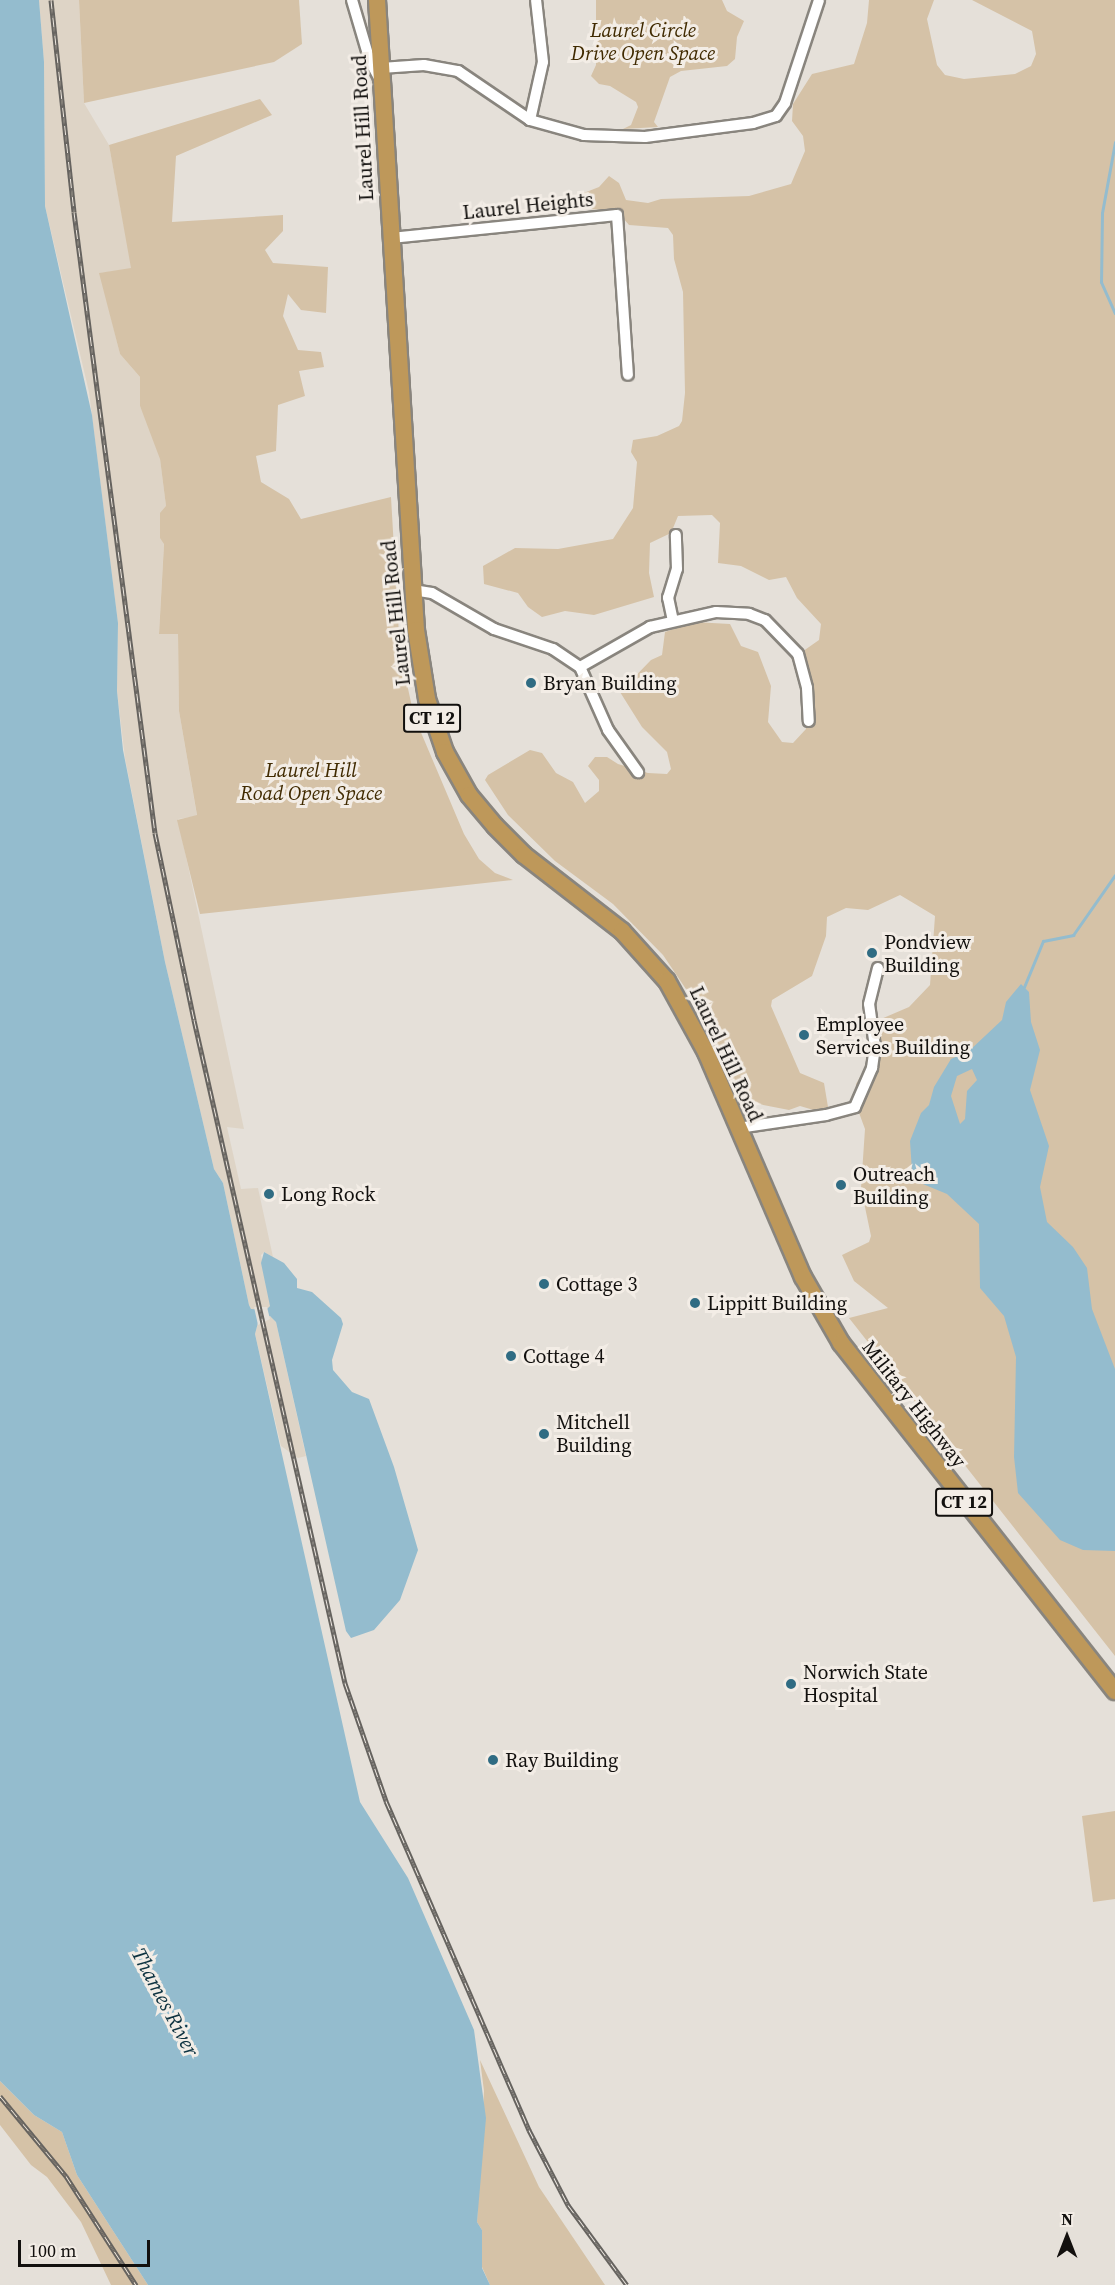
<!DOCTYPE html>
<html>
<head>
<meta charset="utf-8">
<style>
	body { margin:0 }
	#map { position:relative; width:1115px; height:2285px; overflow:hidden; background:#e5e0d9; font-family:"Source Serif 4",serif }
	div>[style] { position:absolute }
	.built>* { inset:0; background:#ded4c6 }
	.green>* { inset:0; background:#d5c2a7 }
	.water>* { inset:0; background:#94bcce }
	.pier>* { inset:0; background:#e5e0d9 }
	.stream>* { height:3px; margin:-1.5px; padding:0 1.5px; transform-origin:1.5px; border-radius:1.5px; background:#94bcce }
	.roads { filter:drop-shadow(2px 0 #89857e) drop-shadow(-2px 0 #89857e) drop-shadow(0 2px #89857e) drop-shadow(0 -2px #89857e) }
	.minor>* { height:10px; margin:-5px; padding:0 5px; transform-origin:5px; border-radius:5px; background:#fff }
	.trunk>* { height:16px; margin:-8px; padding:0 8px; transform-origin:8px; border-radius:8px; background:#be985a }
	.rail>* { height:5px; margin-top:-2.5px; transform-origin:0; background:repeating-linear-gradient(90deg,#f3ede6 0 9px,#66635f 0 18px); box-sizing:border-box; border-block:2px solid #66635f }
	.dots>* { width:16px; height:16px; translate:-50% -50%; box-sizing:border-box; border:3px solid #f3ede6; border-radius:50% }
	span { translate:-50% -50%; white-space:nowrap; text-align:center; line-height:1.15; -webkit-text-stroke:6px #f3ede6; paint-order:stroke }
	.shield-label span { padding:2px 4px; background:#f3ede6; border:2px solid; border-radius:4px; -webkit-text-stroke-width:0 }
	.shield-label { font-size:18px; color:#12100e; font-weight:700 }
	.park-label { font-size:20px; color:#402a00; font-style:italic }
	.street-label { font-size:20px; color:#12100e }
	.poi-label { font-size:20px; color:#12100e }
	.left { translate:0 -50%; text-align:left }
	.water-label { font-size:21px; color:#0e3341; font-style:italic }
	.north { position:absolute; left:1037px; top:2207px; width:60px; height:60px; -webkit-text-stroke:4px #f3ede6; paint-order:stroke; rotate:0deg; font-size:16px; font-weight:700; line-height:24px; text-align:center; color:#12100e }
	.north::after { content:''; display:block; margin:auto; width:21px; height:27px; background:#12100e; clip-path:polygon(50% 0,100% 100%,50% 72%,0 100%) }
	.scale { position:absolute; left:18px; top:2240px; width:132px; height:27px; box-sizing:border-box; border:3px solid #12100e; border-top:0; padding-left:8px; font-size:18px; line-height:21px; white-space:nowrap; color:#12100e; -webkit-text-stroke:4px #f3ede6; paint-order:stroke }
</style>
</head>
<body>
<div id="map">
	<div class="built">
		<div style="clip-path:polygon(39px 0,79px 0,84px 103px,109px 145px,132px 269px,100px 273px,120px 354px,140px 377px,140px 406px,158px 443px,166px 506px,159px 633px,178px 634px,179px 711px,197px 816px,178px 819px,244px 1129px,227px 1127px,241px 1189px,258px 1188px,273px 1257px,264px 1252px,261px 1255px,271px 1303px,268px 1310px,251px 1309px,249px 1305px,223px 1183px,214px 1169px,165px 962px,125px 758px,117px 691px,118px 623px,89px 392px,45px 206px,44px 62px)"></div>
		<div style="clip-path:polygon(270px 1316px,276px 1322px,306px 1456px,298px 1458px,281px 1446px,255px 1334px,259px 1319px)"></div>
	</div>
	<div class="green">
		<div style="clip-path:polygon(79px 0,299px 0,302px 44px,274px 62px,84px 103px)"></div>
		<div style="clip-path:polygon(596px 0,722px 0,727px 11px,744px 21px,737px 37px,735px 59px,727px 66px,681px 71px,670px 77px,654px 122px,658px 127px,623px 129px,631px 125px,638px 107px,636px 102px,610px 86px,599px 84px,591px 76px,596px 65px)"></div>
		<div style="clip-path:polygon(869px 0,934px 0,927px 19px,937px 65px,945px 75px,964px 79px,1015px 74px,1031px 66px,1036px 54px,1032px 31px,972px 0,1115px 0,1115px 1656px,849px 1318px,888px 1308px,854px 1281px,842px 1255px,869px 1242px,871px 1236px,861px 1188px,865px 1129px,855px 1102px,856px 1084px,868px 1063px,874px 1022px,909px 1007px,930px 985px,935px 916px,900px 895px,868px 910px,846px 908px,827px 917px,826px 936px,812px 976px,772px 1000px,771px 1006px,800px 1073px,824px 1083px,828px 1107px,817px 1111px,800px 1106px,789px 1110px,748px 1102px,732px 1084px,690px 995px,663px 955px,613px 904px,555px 861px,508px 815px,485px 780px,488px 775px,530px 750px,542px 753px,556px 773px,573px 782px,585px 803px,599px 791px,599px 780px,588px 766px,595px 757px,607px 757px,618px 764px,648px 773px,667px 774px,671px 769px,667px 752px,642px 727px,620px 692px,651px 660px,662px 655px,665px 632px,694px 622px,730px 624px,741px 646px,758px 652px,771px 686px,768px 722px,782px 742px,793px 743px,806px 729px,799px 654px,819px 640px,821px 624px,797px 598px,786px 577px,769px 580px,741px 566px,718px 563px,720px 523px,712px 515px,678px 516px,671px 533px,650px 543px,649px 573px,654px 597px,594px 615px,565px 611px,542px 617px,528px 607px,518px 593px,484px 584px,483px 566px,515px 548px,558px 549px,613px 539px,633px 508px,637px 462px,631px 452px,633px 440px,657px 436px,679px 426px,682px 421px,685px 393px,683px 292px,674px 259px,673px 235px,668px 228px,629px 225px,617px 211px,575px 208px,571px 198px,599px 187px,609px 176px,619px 183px,626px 200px,648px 203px,661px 199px,749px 196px,791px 184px,805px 151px,803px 136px,792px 121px,793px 104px,812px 74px,854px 64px,867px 23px)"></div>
		<div style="clip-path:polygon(260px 99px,272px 115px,176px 156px,172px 222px,283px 215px,283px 231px,265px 250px,273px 263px,328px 267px,326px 313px,301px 310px,288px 294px,283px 316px,298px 350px,321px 352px,324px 367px,299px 371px,305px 396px,278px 405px,276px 451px,256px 456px,261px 482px,289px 499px,301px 519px,391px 497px,400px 652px,414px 716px,464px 834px,479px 859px,495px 873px,513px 880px,200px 914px,177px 820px,197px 815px,179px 711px,178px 634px,159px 634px,164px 544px,160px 538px,160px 513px,166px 506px,160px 459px,140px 406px,140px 377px,120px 354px,99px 273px,131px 268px,109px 145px)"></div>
		<div style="clip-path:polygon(1115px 1811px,1115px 1899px,1093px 1902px,1082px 1816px)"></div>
		<div style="clip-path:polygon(480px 2060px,539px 2187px,605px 2285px,490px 2285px,482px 2267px,482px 2230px,477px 2222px,484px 2091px)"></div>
		<div style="clip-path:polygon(0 2081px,34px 2115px,62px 2132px,77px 2175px,148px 2285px,111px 2285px,81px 2222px,47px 2177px,31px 2165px,0 2125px)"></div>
	</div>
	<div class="water">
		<div style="clip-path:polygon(0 0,39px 0,44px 62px,45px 206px,92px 415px,118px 623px,117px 691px,123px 750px,165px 962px,214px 1169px,223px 1183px,249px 1305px,251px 1309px,266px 1310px,270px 1306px,261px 1263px,264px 1252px,284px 1263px,297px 1279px,297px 1288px,312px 1292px,341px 1318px,343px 1324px,332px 1360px,333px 1370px,352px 1392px,369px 1399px,394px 1467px,418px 1550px,400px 1600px,374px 1630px,351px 1638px,346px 1631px,276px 1322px,270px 1316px,259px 1319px,255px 1334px,360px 1802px,408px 1878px,474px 2030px,486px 2118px,477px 2222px,482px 2230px,482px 2268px,490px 2285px,148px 2285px,77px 2175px,62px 2132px,34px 2115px,0 2081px)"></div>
		<div style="clip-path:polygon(evenodd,1021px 984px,1029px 992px,1031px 1022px,1040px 1050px,1030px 1090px,1049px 1146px,1040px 1187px,1047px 1222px,1073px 1247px,1087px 1268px,1092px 1309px,1115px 1369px,1115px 1551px,1083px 1550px,1060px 1540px,1018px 1493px,1014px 1457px,1016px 1357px,1004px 1316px,980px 1288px,979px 1224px,947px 1194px,918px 1182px,912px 1171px,910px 1141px,921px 1113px,929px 1105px,934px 1087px,951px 1059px,969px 1051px,1002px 1020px,1006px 1002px,1021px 984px,972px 1069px,977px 1080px,967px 1091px,965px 1119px,960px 1124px,951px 1096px,957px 1076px,972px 1069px)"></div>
	</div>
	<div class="pier">
		<div style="clip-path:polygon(254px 1307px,267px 1307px,270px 1319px,258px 1325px)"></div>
	</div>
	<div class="stream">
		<div style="left:1115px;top:142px;width:72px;rotate:100.4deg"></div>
		<div style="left:1102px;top:213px;width:69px;rotate:90.8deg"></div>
		<div style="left:1101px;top:282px;width:34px;rotate:66deg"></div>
		<div style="left:1024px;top:987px;width:50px;rotate:-67.6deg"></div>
		<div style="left:1043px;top:941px;width:31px;rotate:-11deg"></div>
		<div style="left:1073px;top:935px;width:73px;rotate:-55deg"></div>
	</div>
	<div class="roads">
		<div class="minor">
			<div style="left:352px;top:0;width:64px;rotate:73.6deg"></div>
			<div style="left:370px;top:61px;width:19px;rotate:62deg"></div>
			<div style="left:381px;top:68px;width:43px;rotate:-4deg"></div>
			<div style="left:424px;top:65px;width:35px;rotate:10deg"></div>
			<div style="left:458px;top:71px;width:87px;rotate:34.2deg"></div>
			<div style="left:530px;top:120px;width:56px;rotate:15.5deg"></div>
			<div style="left:584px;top:135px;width:61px;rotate:1.9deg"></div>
			<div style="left:645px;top:137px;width:109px;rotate:-7.4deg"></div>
			<div style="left:753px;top:123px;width:24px;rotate:-17deg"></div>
			<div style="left:776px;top:116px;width:16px;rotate:-55deg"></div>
			<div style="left:785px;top:103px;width:108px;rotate:-71.7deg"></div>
			<div style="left:530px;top:120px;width:59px;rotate:-77.4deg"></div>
			<div style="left:543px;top:62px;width:62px;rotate:-96.4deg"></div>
			<div style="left:391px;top:238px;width:227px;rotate:-5.8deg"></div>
			<div style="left:617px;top:215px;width:160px;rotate:86.1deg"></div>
			<div style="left:413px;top:590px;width:19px;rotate:9deg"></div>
			<div style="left:432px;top:593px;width:72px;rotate:30.1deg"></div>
			<div style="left:494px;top:629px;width:62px;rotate:18.7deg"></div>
			<div style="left:553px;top:649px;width:32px;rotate:34deg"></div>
			<div style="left:580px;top:667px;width:69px;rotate:66deg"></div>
			<div style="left:608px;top:730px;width:52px;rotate:54.5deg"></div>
			<div style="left:673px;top:621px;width:24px;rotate:-102deg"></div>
			<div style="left:668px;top:598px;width:30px;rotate:-73deg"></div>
			<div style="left:677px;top:569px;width:34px;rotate:-92deg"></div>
			<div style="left:580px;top:667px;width:81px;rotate:-29.7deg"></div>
			<div style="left:650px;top:627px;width:68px;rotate:-12.8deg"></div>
			<div style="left:716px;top:612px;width:33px;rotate:3deg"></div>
			<div style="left:749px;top:614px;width:17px;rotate:21deg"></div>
			<div style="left:765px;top:620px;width:47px;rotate:45.9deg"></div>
			<div style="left:798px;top:654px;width:35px;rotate:75deg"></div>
			<div style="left:807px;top:688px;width:33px;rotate:87deg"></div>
			<div style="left:738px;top:1128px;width:89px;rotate:-8.4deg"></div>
			<div style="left:826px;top:1115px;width:30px;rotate:-15deg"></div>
			<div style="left:855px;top:1107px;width:43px;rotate:-66.4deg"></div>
			<div style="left:872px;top:1068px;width:21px;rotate:-82deg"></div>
			<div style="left:875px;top:1047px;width:43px;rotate:-97.9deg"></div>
			<div style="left:869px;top:1004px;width:37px;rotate:-76deg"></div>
		</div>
		<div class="trunk">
			<div style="left:377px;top:0;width:631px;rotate:86.46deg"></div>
			<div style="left:416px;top:630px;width:70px;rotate:80.9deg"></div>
			<div style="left:427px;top:699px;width:56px;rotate:71.2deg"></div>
			<div style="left:445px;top:752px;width:49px;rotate:60.8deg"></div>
			<div style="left:469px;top:795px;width:40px;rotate:50deg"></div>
			<div style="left:495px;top:826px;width:41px;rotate:45deg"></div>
			<div style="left:524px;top:855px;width:124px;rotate:37.8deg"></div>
			<div style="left:622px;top:931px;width:67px;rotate:48deg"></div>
			<div style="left:667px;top:981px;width:81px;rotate:61.2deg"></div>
			<div style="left:706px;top:1052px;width:245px;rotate:66.7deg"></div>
			<div style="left:803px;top:1277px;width:76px;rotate:60.1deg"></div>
			<div style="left:841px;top:1343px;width:443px;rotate:51.8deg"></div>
		</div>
	</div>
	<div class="rail">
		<div style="left:51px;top:0;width:213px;rotate:83.8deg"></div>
		<div style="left:74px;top:212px;width:626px;rotate:82.57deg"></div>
		<div style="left:155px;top:833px;width:191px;rotate:78.2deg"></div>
		<div style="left:194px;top:1020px;width:680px;rotate:77.17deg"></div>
		<div style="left:345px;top:1683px;width:125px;rotate:70.8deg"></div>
		<div style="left:386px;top:1801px;width:359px;rotate:66.5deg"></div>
		<div style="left:529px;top:2130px;width:85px;rotate:62.5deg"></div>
		<div style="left:568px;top:2205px;width:99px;rotate:53.6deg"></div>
		<div style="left:0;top:2096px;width:104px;rotate:50.5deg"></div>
		<div style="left:66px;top:2176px;width:130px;rotate:57.3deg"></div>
	</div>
	<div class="dots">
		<div style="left:531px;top:683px;background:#306c83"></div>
		<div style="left:872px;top:953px;background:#306c83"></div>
		<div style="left:804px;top:1035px;background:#306c83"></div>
		<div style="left:841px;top:1185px;background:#306c83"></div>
		<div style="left:269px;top:1194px;background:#306c83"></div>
		<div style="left:544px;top:1284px;background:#306c83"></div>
		<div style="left:695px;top:1303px;background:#306c83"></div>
		<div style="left:511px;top:1356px;background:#306c83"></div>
		<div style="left:544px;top:1434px;background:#306c83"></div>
		<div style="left:791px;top:1684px;background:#306c83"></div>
		<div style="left:493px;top:1760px;background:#306c83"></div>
	</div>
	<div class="shield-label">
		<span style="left:432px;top:718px">CT 12</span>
		<span style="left:964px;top:1502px">CT 12</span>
	</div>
	<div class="park-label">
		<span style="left:643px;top:42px">Laurel Circle<br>Drive Open Space</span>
		<span style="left:311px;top:782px">Laurel Hill<br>Road Open Space</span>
	</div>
	<div class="street-label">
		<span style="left:363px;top:128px;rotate:-93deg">Laurel Hill Road</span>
		<span style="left:528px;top:206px;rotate:-6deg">Laurel Heights</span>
		<span style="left:396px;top:613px;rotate:-96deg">Laurel Hill Road</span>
		<span style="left:726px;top:1054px;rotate:65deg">Laurel Hill Road</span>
		<span style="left:914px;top:1404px;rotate:52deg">Military Highway</span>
	</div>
	<div class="poi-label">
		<span class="left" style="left:543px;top:683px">Bryan Building</span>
		<span class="left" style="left:884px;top:954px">Pondview<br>Building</span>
		<span class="left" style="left:816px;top:1036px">Employee<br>Services Building</span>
		<span class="left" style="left:853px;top:1186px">Outreach<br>Building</span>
		<span class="left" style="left:281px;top:1194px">Long Rock</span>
		<span class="left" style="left:556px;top:1284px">Cottage 3</span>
		<span class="left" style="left:707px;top:1303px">Lippitt Building</span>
		<span class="left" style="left:523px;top:1356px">Cottage 4</span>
		<span class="left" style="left:556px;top:1434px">Mitchell<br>Building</span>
		<span class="left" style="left:803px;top:1684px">Norwich State<br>Hospital</span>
		<span class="left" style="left:505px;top:1760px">Ray Building</span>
	</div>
	<div class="water-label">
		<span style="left:165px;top:2002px;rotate:62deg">Thames River</span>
	</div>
	<div class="north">N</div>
	<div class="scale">100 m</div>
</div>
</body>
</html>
